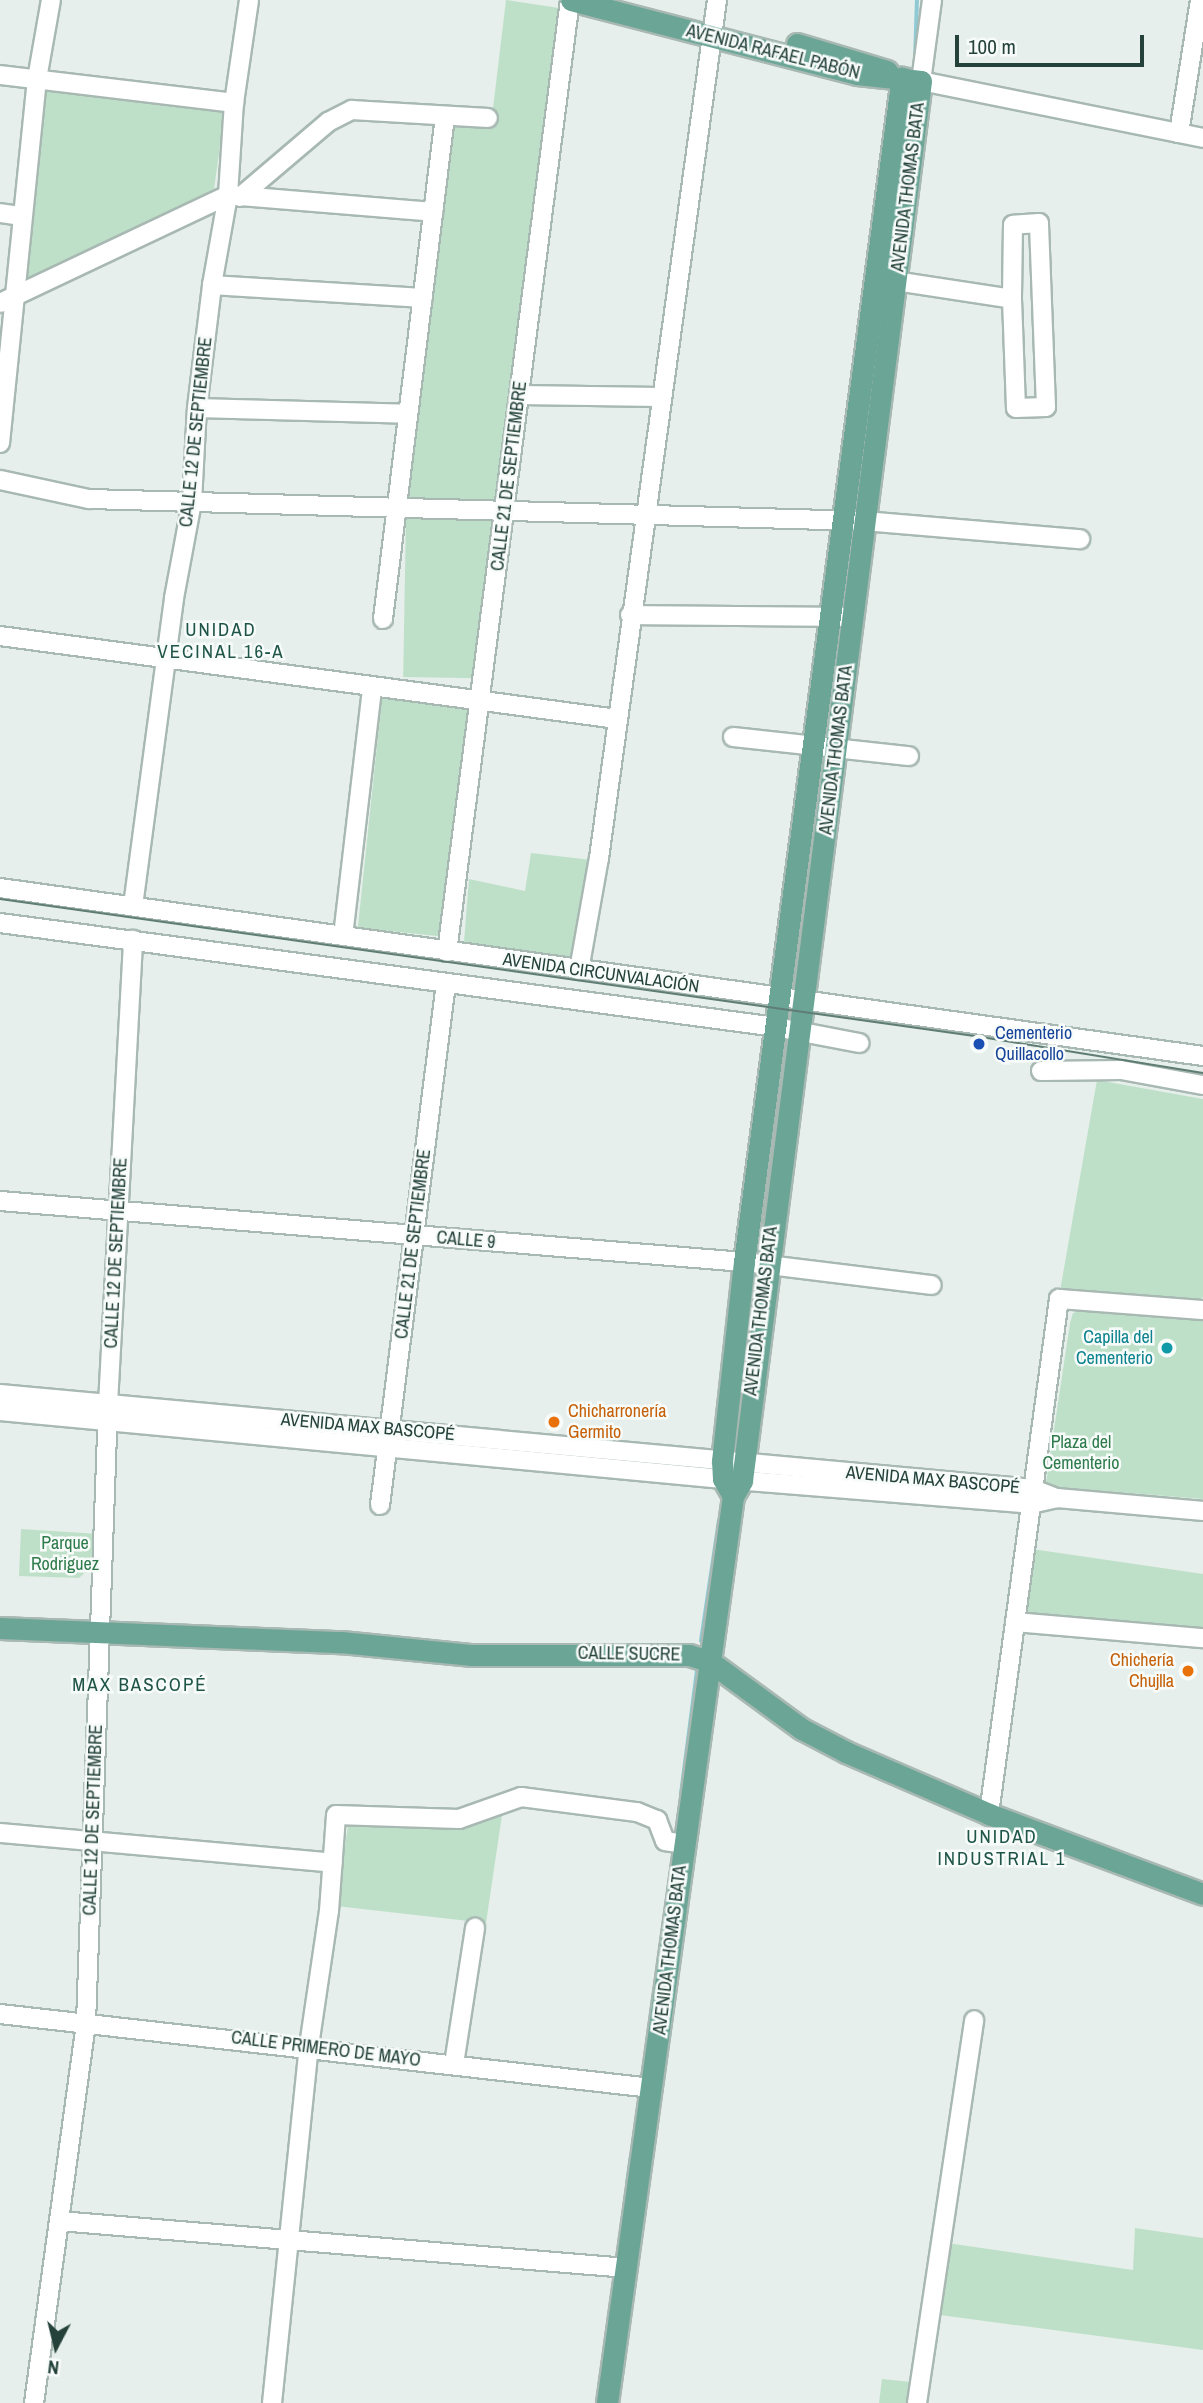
<!DOCTYPE html>
<html>
<head>
<meta charset="utf-8">
<style>
	body { margin:0 }
	#map { position:relative; width:1203px; height:2403px; overflow:hidden; background:#e6efeb; font-family:"Archivo Narrow",sans-serif }
	div>[style] { position:absolute }
	.green>* { inset:0; background:#bfe0c8; transform-origin:0 0 }
	.stream>* { height:3.5px; margin:-1.75px; padding:0 1.75px; transform-origin:1.75px; border-radius:1.75px; background:#8ec9d4 }
	.roads { filter:drop-shadow(2px 0 #a8b8b2) drop-shadow(-2px 0 #a8b8b2) drop-shadow(0 2px #a8b8b2) drop-shadow(0 -2px #a8b8b2) }
	.minor>* { height:18px; margin:-9px; padding:0 9px; transform-origin:9px; border-radius:9px; background:#fff }
	.major>* { height:21px; margin:-10.5px; padding:0 10.5px; transform-origin:10.5px; border-radius:10.5px; background:#6aa596 }
	.tram>* { height:2px; margin:-1px; padding:0 1px; transform-origin:1px; border-radius:1px; background:#5f7d75 }
	.dots>* { width:19px; height:19px; translate:-50% -50%; box-sizing:border-box; border:4px solid #f7fbf9; border-radius:50% }
	span { translate:-50% -50%; white-space:nowrap; text-align:center; line-height:1.15; -webkit-text-stroke:5px #f7fbf9; paint-order:stroke }
	.street-label { font-size:18px; color:#24423a }
	.transit-label { font-size:18px; color:#164399 }
	.left { translate:0 -50%; text-align:left }
	.culture-label { font-size:18px; color:#0d838f }
	.right { translate:-100% -50%; text-align:right }
	.food-label { font-size:18px; color:#c56008 }
	.park-label { font-size:18px; color:#2d7a4b }
	.neighbourhood-label { font-size:19px; color:#1f5548; letter-spacing:2px }
	.north { position:absolute; left:21px; top:2312px; width:70px; height:70px; -webkit-text-stroke:5px #f7fbf9; paint-order:stroke; rotate:187deg; font-size:19px; font-weight:700; line-height:28px; text-align:center; color:#24423a }
	.north::after { content:''; display:block; margin:auto; width:24px; height:32px; background:#24423a; clip-path:polygon(50% 0,100% 100%,50% 72%,0 100%) }
	.scale { position:absolute; left:955px; top:35px; width:189px; height:32px; box-sizing:border-box; border:4px solid #24423a; border-top:0; padding-left:9px; font-size:21px; line-height:24px; white-space:nowrap; color:#24423a; -webkit-text-stroke:5px #f7fbf9; paint-order:stroke }
</style>
</head>
<body>
<div id="map">
	<div class="green">
		<div style="clip-path:polygon(506px 0,559px 8px,498px 505px,406px 497px,451px 121px,491px 125px)"></div>
		<div style="clip-path:polygon(43px 88px,225px 110px,214px 189px,20px 286px)"></div>
		<div style="left:406px;top:516px;width:88px;height:161px;rotate:1deg"></div>
		<div style="left:382px;top:698px;width:89px;height:231px;rotate:6deg"></div>
		<div style="clip-path:polygon(531px 853px,592px 860px,575px 961px,464px 942px,469px 879px,525px 891px)"></div>
		<div style="clip-path:polygon(1097px 1080px,1203px 1099px,1203px 1297px,1196px 1303px,1060px 1291px)"></div>
		<div style="clip-path:polygon(1083px 1310px,1130px 1310px,1203px 1319px,1203px 1499px,1055px 1487px,1046px 1483px,1070px 1323px,1073px 1313px)"></div>
		<div style="clip-path:polygon(21px 1529px,99px 1534px,94px 1564px,79px 1578px,19px 1576px)"></div>
		<div style="clip-path:polygon(1032px 1549px,1203px 1574px,1203px 1632px,1024px 1616px)"></div>
		<div style="clip-path:polygon(502px 1815px,486px 1923px,336px 1906px,348px 1826px,454px 1829px)"></div>
		<div style="clip-path:polygon(1135px 2228px,1203px 2238px,1203px 2350px,940px 2315px,947px 2243px,1133px 2270px)"></div>
		<div style="clip-path:polygon(882px 2379px,911px 2382px,908px 2403px,879px 2403px)"></div>
	</div>
	<div class="stream">
		<div style="left:915px;top:62px;width:62px;rotate:-88.2deg"></div>
		<div style="left:775px;top:1107px;width:56px;rotate:-81.7deg"></div>
		<div style="left:701px;top:1641px;width:121px;rotate:-81.5deg"></div>
		<div style="left:681px;top:1794px;width:125px;rotate:-82.6deg"></div>
		<div style="left:627px;top:2184px;width:27px;rotate:-82deg"></div>
	</div>
	<div class="roads">
		<div class="minor">
			<div style="left:932px;top:0;width:82px;rotate:97.7deg"></div>
			<div style="left:921px;top:81px;width:288px;rotate:11.4deg"></div>
			<div style="left:0;top:75px;width:236px;rotate:6.8deg"></div>
			<div style="left:1179px;top:133px;width:135px;rotate:-81deg"></div>
			<div style="left:240px;top:197px;width:116px;rotate:-40.4deg"></div>
			<div style="left:328px;top:122px;width:27px;rotate:-27deg"></div>
			<div style="left:352px;top:110px;width:136px;rotate:3.4deg"></div>
			<div style="left:0;top:213px;width:22px;rotate:8deg"></div>
			<div style="left:895px;top:281px;width:118px;rotate:8.7deg"></div>
			<div style="left:1012px;top:299px;width:109px;rotate:87.9deg"></div>
			<div style="left:1016px;top:408px;width:30px;rotate:-2deg"></div>
			<div style="left:1046px;top:407px;width:184px;rotate:-92.2deg"></div>
			<div style="left:1039px;top:223px;width:26px;rotate:176deg"></div>
			<div style="left:1013px;top:225px;width:74px;rotate:90.8deg"></div>
			<div style="left:212px;top:285px;width:211px;rotate:3.5deg"></div>
			<div style="left:0;top:303px;width:252px;rotate:-25.3deg"></div>
			<div style="left:228px;top:195px;width:206px;rotate:4.7deg"></div>
			<div style="left:519px;top:395px;width:141px;rotate:0.8deg"></div>
			<div style="left:197px;top:408px;width:210px;rotate:1.6deg"></div>
			<div style="left:0;top:443px;width:366px;rotate:-84.2deg"></div>
			<div style="left:37px;top:79px;width:80px;rotate:-80deg"></div>
			<div style="left:0;top:480px;width:91px;rotate:12.1deg"></div>
			<div style="left:89px;top:499px;width:775px;rotate:1.63deg"></div>
			<div style="left:864px;top:521px;width:217px;rotate:4.8deg"></div>
			<div style="left:630px;top:615px;width:214px;rotate:0.5deg"></div>
			<div style="left:383px;top:619px;width:507px;rotate:-82.97deg"></div>
			<div style="left:0;top:636px;width:623px;rotate:7.66deg"></div>
			<div style="left:733px;top:737px;width:177px;rotate:6.2deg"></div>
			<div style="left:0;top:888px;width:1215px;rotate:7.95deg"></div>
			<div style="left:133px;top:906px;width:311px;rotate:-82.4deg"></div>
			<div style="left:174px;top:598px;width:98px;rotate:-79.4deg"></div>
			<div style="left:192px;top:502px;width:94px;rotate:-87deg"></div>
			<div style="left:197px;top:408px;width:124px;rotate:-83deg"></div>
			<div style="left:212px;top:285px;width:91px;rotate:-79.9deg"></div>
			<div style="left:228px;top:195px;width:92px;rotate:-86.3deg"></div>
			<div style="left:234px;top:103px;width:104px;rotate:-81.7deg"></div>
			<div style="left:0;top:923px;width:783px;rotate:7.63deg"></div>
			<div style="left:776px;top:1027px;width:85px;rotate:10.9deg"></div>
			<div style="left:343px;top:936px;width:250px;rotate:-83.3deg"></div>
			<div style="left:447px;top:952px;width:960px;rotate:-82.64deg"></div>
			<div style="left:579px;top:970px;width:114px;rotate:-79.9deg"></div>
			<div style="left:599px;top:858px;width:866px;rotate:-82.17deg"></div>
			<div style="left:1041px;top:1071px;width:80px;rotate:-0.7deg"></div>
			<div style="left:1121px;top:1070px;width:83px;rotate:10.4deg"></div>
			<div style="left:0;top:1201px;width:746px;rotate:4.69deg"></div>
			<div style="left:744px;top:1262px;width:189px;rotate:7deg"></div>
			<div style="left:0;top:1394px;width:1037px;rotate:5.25deg"></div>
			<div style="left:1033px;top:1489px;width:26px;rotate:21deg"></div>
			<div style="left:1057px;top:1498px;width:147px;rotate:5.1deg"></div>
			<div style="left:0;top:1411px;width:726px;rotate:5.37deg"></div>
			<div style="left:723px;top:1479px;width:309px;rotate:4.6deg"></div>
			<div style="left:1031px;top:1504px;width:27px;rotate:-13deg"></div>
			<div style="left:380px;top:1505px;width:526px;rotate:-82.79deg"></div>
			<div style="left:1015px;top:1622px;width:189px;rotate:4.9deg"></div>
			<div style="left:989px;top:1814px;width:520px;rotate:-82.26deg"></div>
			<div style="left:1059px;top:1299px;width:144px;rotate:4.4deg"></div>
			<div style="left:0;top:1833px;width:334px;rotate:5.1deg"></div>
			<div style="left:0;top:2014px;width:656px;rotate:6.48deg"></div>
			<div style="left:454px;top:2064px;width:138px;rotate:-81.2deg"></div>
			<div style="left:59px;top:2221px;width:570px;rotate:4.73deg"></div>
			<div style="left:34px;top:2403px;width:384px;rotate:-82.2deg"></div>
			<div style="left:86px;top:2023px;width:619px;rotate:-87.96deg"></div>
			<div style="left:108px;top:1404px;width:465px;rotate:-86.9deg"></div>
			<div style="left:272px;top:2403px;width:359px;rotate:-84.1deg"></div>
			<div style="left:309px;top:2046px;width:136px;rotate:-81.6deg"></div>
			<div style="left:329px;top:1911px;width:96px;rotate:-85.8deg"></div>
			<div style="left:336px;top:1815px;width:123px;rotate:1.9deg"></div>
			<div style="left:459px;top:1819px;width:66px;rotate:-19.5deg"></div>
			<div style="left:521px;top:1797px;width:117px;rotate:7.4deg"></div>
			<div style="left:637px;top:1812px;width:22px;rotate:22deg"></div>
			<div style="left:657px;top:1820px;width:22px;rotate:69deg"></div>
			<div style="left:665px;top:1841px;width:18px;rotate:9deg"></div>
			<div style="left:917px;top:2403px;width:387px;rotate:-81.5deg"></div>
		</div>
		<div class="major">
			<div style="left:571px;top:0;width:295px;rotate:14.5deg"></div>
			<div style="left:857px;top:74px;width:64px;rotate:6.2deg"></div>
			<div style="left:921px;top:81px;width:1411px;rotate:97.29deg"></div>
			<div style="left:742px;top:1481px;width:17px;rotate:121deg"></div>
			<div style="left:733px;top:1496px;width:916px;rotate:97.91deg"></div>
			<div style="left:797px;top:44px;width:94px;rotate:16.7deg"></div>
			<div style="left:733px;top:1496px;width:20px;rotate:-120deg"></div>
			<div style="left:723px;top:1479px;width:18px;rotate:-93deg"></div>
			<div style="left:722px;top:1461px;width:200px;rotate:-83.7deg"></div>
			<div style="left:744px;top:1262px;width:1195px;rotate:-82.41deg"></div>
			<div style="left:0;top:1628px;width:341px;rotate:2.4deg"></div>
			<div style="left:341px;top:1642px;width:132px;rotate:5.7deg"></div>
			<div style="left:472px;top:1655px;width:217px"></div>
			<div style="left:689px;top:1655px;width:21px;rotate:17deg"></div>
			<div style="left:709px;top:1661px;width:115px;rotate:36.2deg"></div>
			<div style="left:802px;top:1729px;width:50px;rotate:27.6deg"></div>
			<div style="left:846px;top:1752px;width:156px;rotate:23.4deg"></div>
			<div style="left:989px;top:1814px;width:228px;rotate:20.5deg"></div>
		</div>
	</div>
	<div class="tram">
		<div style="left:0;top:899px;width:991px;rotate:8.01deg"></div>
		<div style="left:981px;top:1037px;width:225px;rotate:9.2deg"></div>
	</div>
	<div class="dots">
		<div style="left:979px;top:1044px;background:#1a4fb4"></div>
		<div style="left:1167px;top:1348px;background:#0f9aa8"></div>
		<div style="left:554px;top:1422px;background:#e8710a"></div>
		<div style="left:1188px;top:1671px;background:#e8710a"></div>
	</div>
	<div class="street-label">
		<span style="left:773px;top:52px;rotate:14deg">AVENIDA RAFAEL PABÓN</span>
		<span style="left:908px;top:187px;rotate:-83deg">AVENIDA THOMAS BATA</span>
		<span style="left:196px;top:432px;rotate:-84deg">CALLE 12 DE SEPTIEMBRE</span>
		<span style="left:509px;top:476px;rotate:-83deg">CALLE 21 DE SEPTIEMBRE</span>
		<span style="left:836px;top:750px;rotate:-83deg">AVENIDA THOMAS BATA</span>
		<span style="left:601px;top:973px;rotate:8deg">AVENIDA CIRCUNVALACIÓN</span>
		<span style="left:466px;top:1240px;rotate:5deg">CALLE 9</span>
		<span style="left:413px;top:1244px;rotate:-83deg">CALLE 21 DE SEPTIEMBRE</span>
		<span style="left:116px;top:1253px;rotate:-87deg">CALLE 12 DE SEPTIEMBRE</span>
		<span style="left:761px;top:1311px;rotate:-83deg">AVENIDA THOMAS BATA</span>
		<span style="left:368px;top:1427px;rotate:5deg">AVENIDA MAX BASCOPÉ</span>
		<span style="left:933px;top:1480px;rotate:5deg">AVENIDA MAX BASCOPÉ</span>
		<span style="left:629px;top:1654px;rotate:1deg">CALLE SUCRE</span>
		<span style="left:93px;top:1820px;rotate:-88deg">CALLE 12 DE SEPTIEMBRE</span>
		<span style="left:670px;top:1950px;rotate:-83deg">AVENIDA THOMAS BATA</span>
		<span style="left:326px;top:2049px;rotate:7deg">CALLE PRIMERO DE MAYO</span>
	</div>
	<div class="transit-label">
		<span class="left" style="left:995px;top:1044px">Cementerio<br>Quillacollo</span>
	</div>
	<div class="culture-label">
		<span class="right" style="left:1153px;top:1348px">Capilla del<br>Cementerio</span>
	</div>
	<div class="food-label">
		<span class="left" style="left:568px;top:1422px">Chicharronería<br>Germito</span>
		<span class="right" style="left:1174px;top:1671px">Chichería<br>Chujlla</span>
	</div>
	<div class="park-label">
		<span style="left:1081px;top:1453px">Plaza del<br>Cementerio</span>
		<span style="left:65px;top:1554px">Parque<br>Rodriguez</span>
	</div>
	<div class="neighbourhood-label">
		<span style="left:221px;top:641px">UNIDAD<br>VECINAL 16-A</span>
		<span style="left:140px;top:1685px">MAX BASCOPÉ</span>
		<span style="left:1002px;top:1848px">UNIDAD<br>INDUSTRIAL 1</span>
	</div>
	<div class="north">N</div>
	<div class="scale">100 m</div>
</div>
</body>
</html>
